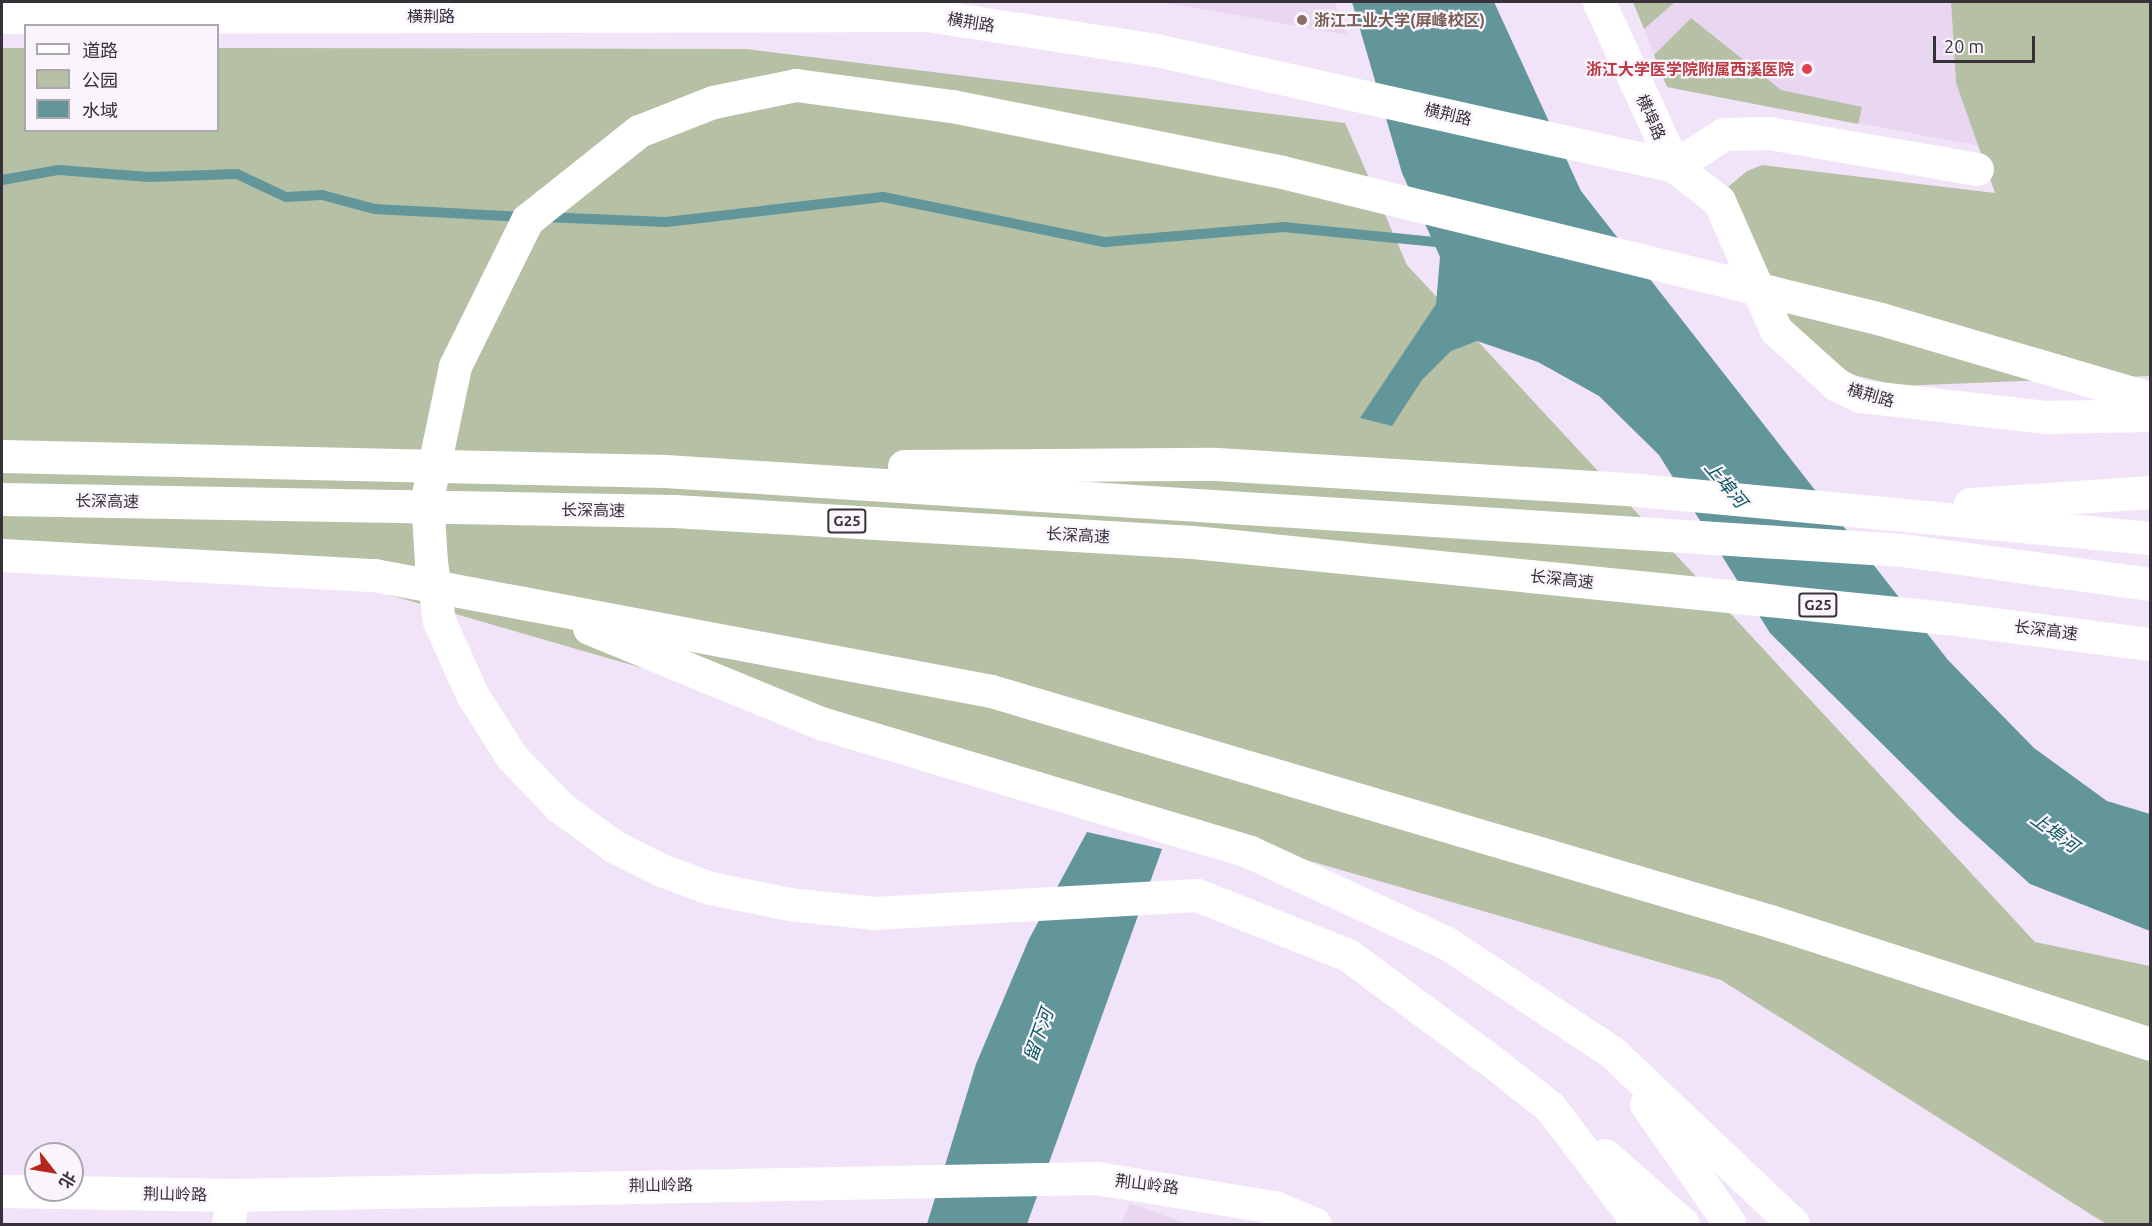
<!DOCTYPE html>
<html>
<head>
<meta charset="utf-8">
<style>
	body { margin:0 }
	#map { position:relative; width:2152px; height:1226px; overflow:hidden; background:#f2e4f8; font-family:Ubuntu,"Noto Sans SC",sans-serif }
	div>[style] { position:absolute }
	.built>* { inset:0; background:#e9d6f0 }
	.green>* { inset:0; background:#b5c0a5 }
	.water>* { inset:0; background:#63969b }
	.stream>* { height:10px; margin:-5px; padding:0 5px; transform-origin:5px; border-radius:5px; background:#63969b }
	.minor>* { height:33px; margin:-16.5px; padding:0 16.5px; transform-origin:16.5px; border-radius:16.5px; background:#fff }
	.highway>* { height:33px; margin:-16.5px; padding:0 16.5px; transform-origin:16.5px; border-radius:16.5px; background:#fff }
	.dots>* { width:16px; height:16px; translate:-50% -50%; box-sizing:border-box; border:3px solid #faf4fd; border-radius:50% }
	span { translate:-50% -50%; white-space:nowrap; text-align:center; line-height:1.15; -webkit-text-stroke:4.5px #faf4fd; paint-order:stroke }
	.shield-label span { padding:2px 4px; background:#faf4fd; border:2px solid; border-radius:4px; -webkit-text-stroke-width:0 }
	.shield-label { font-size:15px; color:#373139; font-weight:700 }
	.street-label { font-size:16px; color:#373139 }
	.education-label { font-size:16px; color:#785e54; font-weight:700 }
	.left { translate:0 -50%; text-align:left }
	.health-label { font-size:16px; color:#be3a42; font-weight:700 }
	.right { translate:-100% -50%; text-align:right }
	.water-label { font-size:18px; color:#06565c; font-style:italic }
	.frame { position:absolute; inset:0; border:3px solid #373139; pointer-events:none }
	.legend { position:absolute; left:24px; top:24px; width:195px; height:108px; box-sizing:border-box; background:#faf4fd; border:2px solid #aca6af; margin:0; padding:8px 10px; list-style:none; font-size:18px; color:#373139 }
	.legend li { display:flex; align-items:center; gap:12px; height:30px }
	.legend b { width:30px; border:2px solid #aca6af }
	.north { position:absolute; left:24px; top:1142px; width:60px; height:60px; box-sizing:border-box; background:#faf4fd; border:2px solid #aca6af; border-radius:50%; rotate:121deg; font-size:16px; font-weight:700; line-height:24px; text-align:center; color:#373139 }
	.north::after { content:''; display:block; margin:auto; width:21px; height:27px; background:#b6281c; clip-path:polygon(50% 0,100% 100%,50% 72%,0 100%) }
	.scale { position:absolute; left:1933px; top:36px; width:102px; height:27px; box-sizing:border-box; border:3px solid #373139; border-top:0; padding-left:8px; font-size:18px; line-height:21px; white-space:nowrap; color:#373139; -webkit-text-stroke:4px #faf4fd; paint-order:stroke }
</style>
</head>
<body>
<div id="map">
	<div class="built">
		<div style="clip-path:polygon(1160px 2px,1334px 2px,1347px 35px,1179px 5px)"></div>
		<div style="clip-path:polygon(1633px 2px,1951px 2px,1956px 83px,1979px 146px,1667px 87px)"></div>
		<div style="clip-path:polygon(1130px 1203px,1187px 1224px,1121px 1224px)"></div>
	</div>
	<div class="green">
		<div style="clip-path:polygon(1633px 2px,1675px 2px,1644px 29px)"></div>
		<div style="clip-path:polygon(1951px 2px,2150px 2px,2150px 376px,1899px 386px,1854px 375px,1817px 355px,1781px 313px,1728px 211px,1728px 187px,1747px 171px,1762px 165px,1995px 193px,1956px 83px)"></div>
		<div style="clip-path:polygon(1691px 18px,1781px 90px,1862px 107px,1858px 124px,1667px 87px,1654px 55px)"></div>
		<div style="clip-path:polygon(2px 48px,25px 48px,26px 130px,218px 130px,218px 48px,746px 49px,1345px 123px,1407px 265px,2035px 942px,2150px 966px,2150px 1224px,2106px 1224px,1721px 980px,303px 570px,2px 554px)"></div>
	</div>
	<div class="water">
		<div style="clip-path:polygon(1352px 2px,1494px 2px,1581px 191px,1948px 660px,2034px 748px,2107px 801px,2150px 814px,2150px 931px,2030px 884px,1957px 818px,1770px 633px,1659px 455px,1599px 396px,1538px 362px,1477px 341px,1451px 351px,1422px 380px,1392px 426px,1360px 418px,1436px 304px,1440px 257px,1402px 173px)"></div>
		<div style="clip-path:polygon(1087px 832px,1162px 849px,1027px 1224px,927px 1224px,976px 1064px,1029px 939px)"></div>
	</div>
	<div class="stream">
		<div style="left:2px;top:180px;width:58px;rotate:-10deg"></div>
		<div style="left:59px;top:170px;width:90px;rotate:4.4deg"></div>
		<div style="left:149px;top:177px;width:88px;rotate:-2deg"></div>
		<div style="left:237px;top:174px;width:54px;rotate:25.1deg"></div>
		<div style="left:286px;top:197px;width:36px;rotate:-3deg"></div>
		<div style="left:322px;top:195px;width:55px;rotate:14.8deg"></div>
		<div style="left:375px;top:209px;width:149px;rotate:3.1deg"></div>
		<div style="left:543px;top:217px;width:123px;rotate:2.3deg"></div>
		<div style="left:666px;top:222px;width:218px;rotate:-6.6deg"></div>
		<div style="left:883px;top:197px;width:227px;rotate:11.5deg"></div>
		<div style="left:1105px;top:242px;width:179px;rotate:-4.8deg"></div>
		<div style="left:1283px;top:227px;width:165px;rotate:5.6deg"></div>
	</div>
	<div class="minor">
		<div style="left:1599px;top:2px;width:180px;rotate:65.4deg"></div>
		<div style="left:2px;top:17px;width:925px;rotate:-0.12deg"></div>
		<div style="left:927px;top:15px;width:232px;rotate:8.7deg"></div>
		<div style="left:1156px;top:50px;width:531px;rotate:12.62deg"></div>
		<div style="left:1674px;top:166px;width:57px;rotate:37.9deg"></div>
		<div style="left:1719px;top:201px;width:141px;rotate:66.2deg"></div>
		<div style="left:1776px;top:330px;width:82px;rotate:42deg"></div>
		<div style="left:1837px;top:385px;width:26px;rotate:25deg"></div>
		<div style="left:1861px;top:396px;width:185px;rotate:6.5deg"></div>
		<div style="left:2045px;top:417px;width:105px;rotate:-1.1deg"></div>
		<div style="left:1674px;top:166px;width:59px;rotate:-32.6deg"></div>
		<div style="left:1724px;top:134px;width:45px;rotate:-1.3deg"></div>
		<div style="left:1769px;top:133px;width:211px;rotate:9.8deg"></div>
		<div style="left:2px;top:1191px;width:231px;rotate:1deg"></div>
		<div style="left:233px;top:1195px;width:863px;rotate:-1.13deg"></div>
		<div style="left:1096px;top:1178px;width:180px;rotate:9.3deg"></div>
		<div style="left:1274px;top:1207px;width:44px;rotate:22.5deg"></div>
		<div style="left:228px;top:1224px;width:29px;rotate:-80deg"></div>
	</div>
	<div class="highway">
		<div style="left:2px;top:456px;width:663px;rotate:1.3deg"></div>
		<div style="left:665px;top:471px;width:1240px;rotate:3.65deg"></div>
		<div style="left:1902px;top:550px;width:250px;rotate:7.8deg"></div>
		<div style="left:904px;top:466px;width:312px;rotate:-0.4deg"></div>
		<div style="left:1216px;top:464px;width:423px;rotate:3.5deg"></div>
		<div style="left:1638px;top:490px;width:514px;rotate:5.36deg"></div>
		<div style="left:2px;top:499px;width:672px;rotate:1.02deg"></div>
		<div style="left:674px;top:511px;width:520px;rotate:3.42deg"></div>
		<div style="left:1193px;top:542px;width:757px;rotate:5.76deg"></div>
		<div style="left:1946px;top:618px;width:206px;rotate:7.3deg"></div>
		<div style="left:1970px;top:504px;width:180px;rotate:-3.8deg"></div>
		<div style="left:2px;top:555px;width:373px;rotate:3.1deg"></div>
		<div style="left:374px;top:575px;width:628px;rotate:10.65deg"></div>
		<div style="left:991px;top:691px;width:815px;rotate:16.46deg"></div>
		<div style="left:1773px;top:922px;width:396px;rotate:17.9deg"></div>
		<div style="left:589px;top:628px;width:251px;rotate:22.3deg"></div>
		<div style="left:821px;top:723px;width:448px;rotate:16.7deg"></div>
		<div style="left:1250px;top:852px;width:215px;rotate:24.8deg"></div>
		<div style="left:1445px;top:942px;width:200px;rotate:33.4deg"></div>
		<div style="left:1612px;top:1052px;width:250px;rotate:43.5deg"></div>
		<div style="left:1646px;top:1104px;width:146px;rotate:55deg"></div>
		<div style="left:1605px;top:1155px;width:104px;rotate:41.5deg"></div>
		<div style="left:1639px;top:1224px;width:147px;rotate:-127.3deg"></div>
		<div style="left:1550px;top:1107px;width:71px;rotate:-141.8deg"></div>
		<div style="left:1494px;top:1063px;width:182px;rotate:-143.5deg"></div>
		<div style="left:1348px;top:955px;width:162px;rotate:-158.3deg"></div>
		<div style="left:1197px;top:895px;width:324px;rotate:176.8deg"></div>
		<div style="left:874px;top:913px;width:84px;rotate:-173.9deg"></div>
		<div style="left:790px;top:904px;width:82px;rotate:-168.7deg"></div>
		<div style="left:710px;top:888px;width:52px;rotate:-159.8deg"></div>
		<div style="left:661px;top:870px;width:51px;rotate:-153.4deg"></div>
		<div style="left:615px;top:847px;width:68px;rotate:-144deg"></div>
		<div style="left:560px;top:807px;width:71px;rotate:-133.9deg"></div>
		<div style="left:511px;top:756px;width:73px;rotate:-122.2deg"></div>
		<div style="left:472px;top:694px;width:80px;rotate:-114.3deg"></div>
		<div style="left:439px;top:621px;width:60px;rotate:-97.7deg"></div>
		<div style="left:431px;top:562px;width:63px;rotate:-93.6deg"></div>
		<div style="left:427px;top:499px;width:136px;rotate:-78.1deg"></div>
		<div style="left:455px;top:366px;width:163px;rotate:-63.7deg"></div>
		<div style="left:527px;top:220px;width:143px;rotate:-38.5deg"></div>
		<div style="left:639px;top:131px;width:79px;rotate:-21.4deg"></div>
		<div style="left:713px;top:102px;width:85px;rotate:-11.6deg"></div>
		<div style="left:796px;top:85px;width:157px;rotate:7.7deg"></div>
		<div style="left:952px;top:106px;width:337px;rotate:11.3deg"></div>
		<div style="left:1282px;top:172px;width:617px;rotate:13.79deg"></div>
		<div style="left:1881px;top:319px;width:280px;rotate:16.4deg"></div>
	</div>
	<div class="dots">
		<div style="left:1302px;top:20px;background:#8d6e63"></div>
		<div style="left:1807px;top:69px;background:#e0444e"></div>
	</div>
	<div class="shield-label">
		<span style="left:847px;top:521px">G25</span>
		<span style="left:1818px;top:605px">G25</span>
	</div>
	<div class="street-label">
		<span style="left:431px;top:16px">横荆路</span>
		<span style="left:971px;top:22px;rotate:9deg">横荆路</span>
		<span style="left:1448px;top:114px;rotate:13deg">横荆路</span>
		<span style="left:1651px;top:117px;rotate:66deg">横埠路</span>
		<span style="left:1871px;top:395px;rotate:16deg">横荆路</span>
		<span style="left:107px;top:501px;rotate:1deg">长深高速</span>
		<span style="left:593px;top:510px;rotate:1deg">长深高速</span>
		<span style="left:1078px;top:535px;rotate:3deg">长深高速</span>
		<span style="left:1562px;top:579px;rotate:6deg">长深高速</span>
		<span style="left:2046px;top:630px;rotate:7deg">长深高速</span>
		<span style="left:1147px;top:1184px;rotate:7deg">荆山岭路</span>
		<span style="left:661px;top:1185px;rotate:-1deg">荆山岭路</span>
		<span style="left:175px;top:1194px;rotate:1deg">荆山岭路</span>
	</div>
	<div class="education-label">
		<span class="left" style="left:1314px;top:20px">浙江工业大学(屏峰校区)</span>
	</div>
	<div class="health-label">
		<span class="right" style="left:1794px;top:69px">浙江大学医学院附属西溪医院</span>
	</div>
	<div class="water-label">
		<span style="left:1726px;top:484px;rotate:50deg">上埠河</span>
		<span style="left:2055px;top:832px;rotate:36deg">上埠河</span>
		<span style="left:1038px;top:1035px;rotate:-70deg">留下河</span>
	</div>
	<div class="frame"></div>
	<ul class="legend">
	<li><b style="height:8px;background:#fff"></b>道路</li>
	<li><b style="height:16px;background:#b5c0a5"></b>公园</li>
	<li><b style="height:16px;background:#63969b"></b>水域</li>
	</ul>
	<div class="north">北</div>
	<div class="scale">20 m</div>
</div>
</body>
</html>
